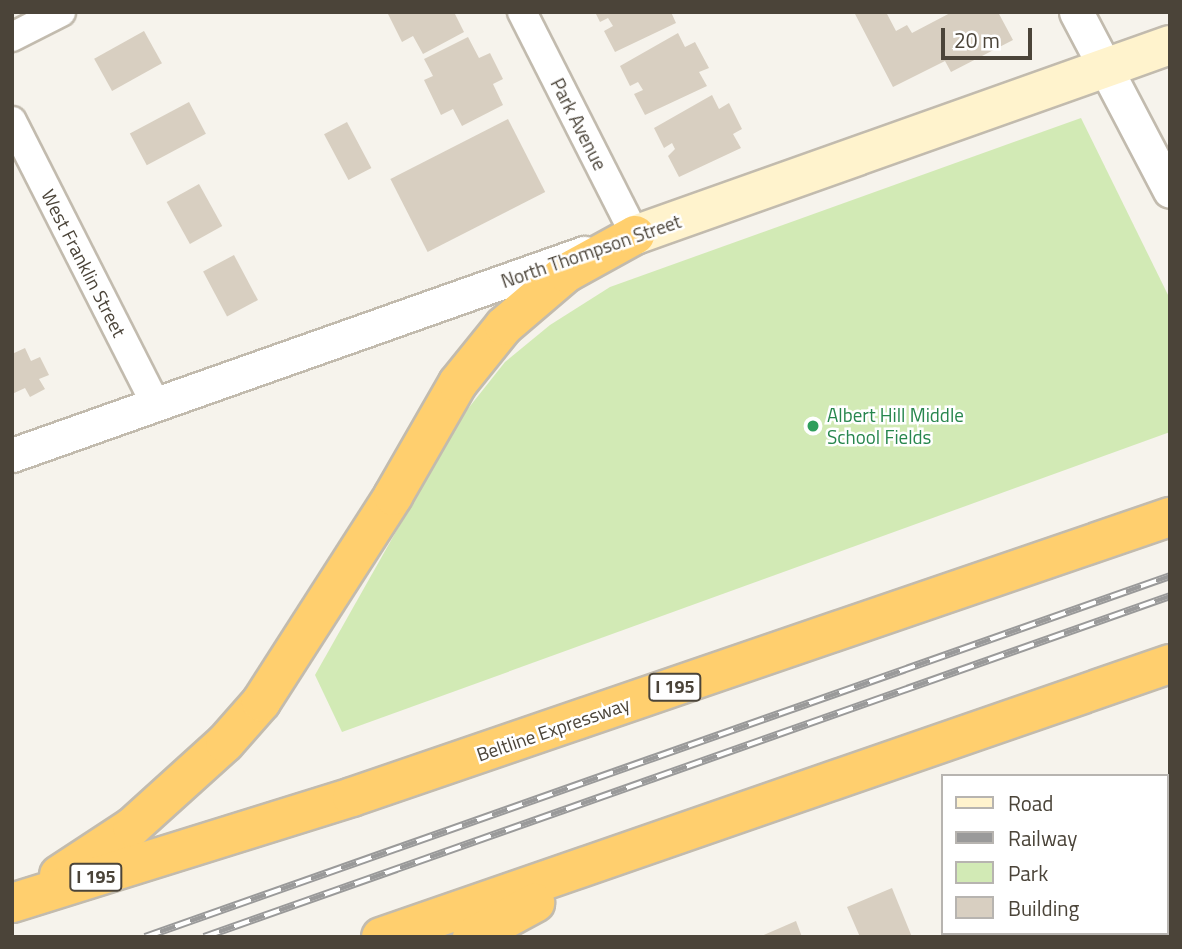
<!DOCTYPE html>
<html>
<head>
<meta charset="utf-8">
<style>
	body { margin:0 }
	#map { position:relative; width:1182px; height:949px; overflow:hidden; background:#f6f3ec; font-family:"Titillium Web",sans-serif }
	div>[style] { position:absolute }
	.green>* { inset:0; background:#d2eab5 }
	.building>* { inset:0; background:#d8cfc1; transform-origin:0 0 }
	.roads { filter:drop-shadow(2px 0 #c2bbae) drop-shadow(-2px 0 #c2bbae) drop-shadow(0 2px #c2bbae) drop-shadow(0 -2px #c2bbae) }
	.minor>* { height:28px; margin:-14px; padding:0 14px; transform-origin:14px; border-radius:14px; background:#fff }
	.tertiary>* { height:33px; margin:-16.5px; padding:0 16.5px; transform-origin:16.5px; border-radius:16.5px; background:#fff }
	.secondary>* { height:38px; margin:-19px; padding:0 19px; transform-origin:19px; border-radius:19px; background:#fff3cd }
	.motorway>* { height:38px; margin:-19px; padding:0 19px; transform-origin:19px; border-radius:19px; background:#ffcf6e }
	.rail>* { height:8px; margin-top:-4px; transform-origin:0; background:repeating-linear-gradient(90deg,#fff 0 16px,#9a9a9a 0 32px); box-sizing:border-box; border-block:2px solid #9a9a9a }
	.dots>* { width:19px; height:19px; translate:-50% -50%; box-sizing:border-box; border:4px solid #fff; border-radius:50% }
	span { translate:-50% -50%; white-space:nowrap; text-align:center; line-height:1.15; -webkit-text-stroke:5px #fff; paint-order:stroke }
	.shield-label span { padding:2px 5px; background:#fff; border:2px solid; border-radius:5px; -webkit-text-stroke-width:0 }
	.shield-label { font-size:18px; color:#4b4439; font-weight:700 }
	.street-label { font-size:19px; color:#4b4439 }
	.leisure-label { font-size:19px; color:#27864d }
	.left { translate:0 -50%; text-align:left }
	.frame { position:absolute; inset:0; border:14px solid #4b4439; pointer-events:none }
	.legend { position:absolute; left:941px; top:774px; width:228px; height:161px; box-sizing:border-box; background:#fff; border:2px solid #b7b4b0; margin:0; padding:9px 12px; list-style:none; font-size:21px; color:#4b4439 }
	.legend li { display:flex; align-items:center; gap:14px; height:35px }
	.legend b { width:35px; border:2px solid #b7b4b0 }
	.scale { position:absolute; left:941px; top:28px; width:91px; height:32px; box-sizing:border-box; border:4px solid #4b4439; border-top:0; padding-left:9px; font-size:21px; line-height:24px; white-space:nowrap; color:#4b4439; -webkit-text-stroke:5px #fff; paint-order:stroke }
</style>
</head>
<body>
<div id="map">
	<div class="green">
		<div style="clip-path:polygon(1081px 118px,1170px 299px,1170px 432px,342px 732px,315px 675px,459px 420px,505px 362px,550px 325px,610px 287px)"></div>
	</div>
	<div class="building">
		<div style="clip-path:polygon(387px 12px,454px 12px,464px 32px,423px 54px,413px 36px,402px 42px)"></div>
		<div style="clip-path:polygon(595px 12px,671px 12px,676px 23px,615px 52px,604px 31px,613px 26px,608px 18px,600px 22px)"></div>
		<div style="clip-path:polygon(854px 12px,886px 12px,896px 31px,907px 25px,912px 33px,952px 12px,998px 12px,1013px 40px,951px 72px,945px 61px,893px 87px)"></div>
		<div style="left:144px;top:31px;width:37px;height:57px;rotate:61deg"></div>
		<div style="clip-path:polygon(678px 33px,685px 47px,695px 42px,709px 68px,699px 72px,707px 86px,645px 115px,634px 94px,643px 90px,638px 82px,630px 86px,620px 66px)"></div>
		<div style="clip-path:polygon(468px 37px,479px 58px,490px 53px,503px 79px,493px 84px,503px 105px,462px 126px,453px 109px,441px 115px,424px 80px,433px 76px,424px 59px)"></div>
		<div style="clip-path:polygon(712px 95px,719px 109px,729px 103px,742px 129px,733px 134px,741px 148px,679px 177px,668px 156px,675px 149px,672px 143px,664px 148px,654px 128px)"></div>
		<div style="left:189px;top:102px;width:36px;height:67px;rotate:62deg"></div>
		<div style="left:508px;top:119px;width:82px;height:132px;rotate:63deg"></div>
		<div style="left:347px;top:122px;width:52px;height:26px;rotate:62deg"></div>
		<div style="left:199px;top:184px;width:48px;height:37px;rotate:61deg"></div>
		<div style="left:234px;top:255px;width:51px;height:35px;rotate:62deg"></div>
		<div style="clip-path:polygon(25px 348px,31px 361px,40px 357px,49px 375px,39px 379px,45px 389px,30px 397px,25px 388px,12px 394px,12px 354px)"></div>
		<div style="clip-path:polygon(892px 888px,912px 937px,860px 937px,847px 907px)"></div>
		<div style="clip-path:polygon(796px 921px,802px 937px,759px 937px)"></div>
		<div style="left:992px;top:933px;width:54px;height:4px"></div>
		<div style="left:1105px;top:933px;width:53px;height:4px"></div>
	</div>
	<div class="roads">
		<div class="minor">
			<div style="left:522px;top:12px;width:250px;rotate:63.1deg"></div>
			<div style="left:12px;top:37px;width:55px;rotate:-27deg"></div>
			<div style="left:12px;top:121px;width:318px;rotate:63.1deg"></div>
		</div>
		<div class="tertiary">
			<div style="left:1076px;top:12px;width:202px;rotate:62.3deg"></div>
			<div style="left:12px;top:455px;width:607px;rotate:-19.45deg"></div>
		</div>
		<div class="secondary">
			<div style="left:635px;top:235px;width:568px;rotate:-19.55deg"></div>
		</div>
		<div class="motorway">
			<div style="left:59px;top:875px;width:87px;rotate:-33.3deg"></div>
			<div style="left:132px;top:827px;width:125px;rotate:-42.1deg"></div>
			<div style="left:225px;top:743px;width:55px;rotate:-48.7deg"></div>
			<div style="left:261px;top:702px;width:245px;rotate:-57.3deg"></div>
			<div style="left:393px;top:496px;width:130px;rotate:-60.1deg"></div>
			<div style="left:458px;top:383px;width:73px;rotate:-51.1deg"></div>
			<div style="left:504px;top:326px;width:82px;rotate:-40.5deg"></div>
			<div style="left:566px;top:273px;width:79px;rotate:-28.8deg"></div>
			<div style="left:12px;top:903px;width:356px;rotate:-17.3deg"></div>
			<div style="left:352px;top:797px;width:865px;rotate:-18.9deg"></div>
			<div style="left:381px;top:937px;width:835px;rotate:-19.09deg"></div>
			<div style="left:472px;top:937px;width:72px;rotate:-28.4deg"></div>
		</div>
	</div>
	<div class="rail">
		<div style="left:145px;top:937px;width:1087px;rotate:-19.4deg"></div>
		<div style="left:204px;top:937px;width:1024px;rotate:-19.44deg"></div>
	</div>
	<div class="dots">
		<div style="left:813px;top:426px;background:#2e9e5b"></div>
	</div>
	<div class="shield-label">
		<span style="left:675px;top:687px">I 195</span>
		<span style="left:96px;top:877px">I 195</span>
	</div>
	<div class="street-label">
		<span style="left:579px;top:124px;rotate:63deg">Park Avenue</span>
		<span style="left:591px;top:251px;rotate:-19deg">North Thompson Street</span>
		<span style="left:84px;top:263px;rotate:63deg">West Franklin Street</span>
		<span style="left:553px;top:729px;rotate:-19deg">Beltline Expressway</span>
	</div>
	<div class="leisure-label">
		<span class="left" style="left:827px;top:426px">Albert Hill Middle<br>School Fields</span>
	</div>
	<div class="frame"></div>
	<ul class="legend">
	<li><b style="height:9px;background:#fff3cd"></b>Road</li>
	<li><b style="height:9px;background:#9a9a9a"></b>Railway</li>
	<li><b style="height:19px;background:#d2eab5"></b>Park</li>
	<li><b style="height:19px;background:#d8cfc1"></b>Building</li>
	</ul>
	<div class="scale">20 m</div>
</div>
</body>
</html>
